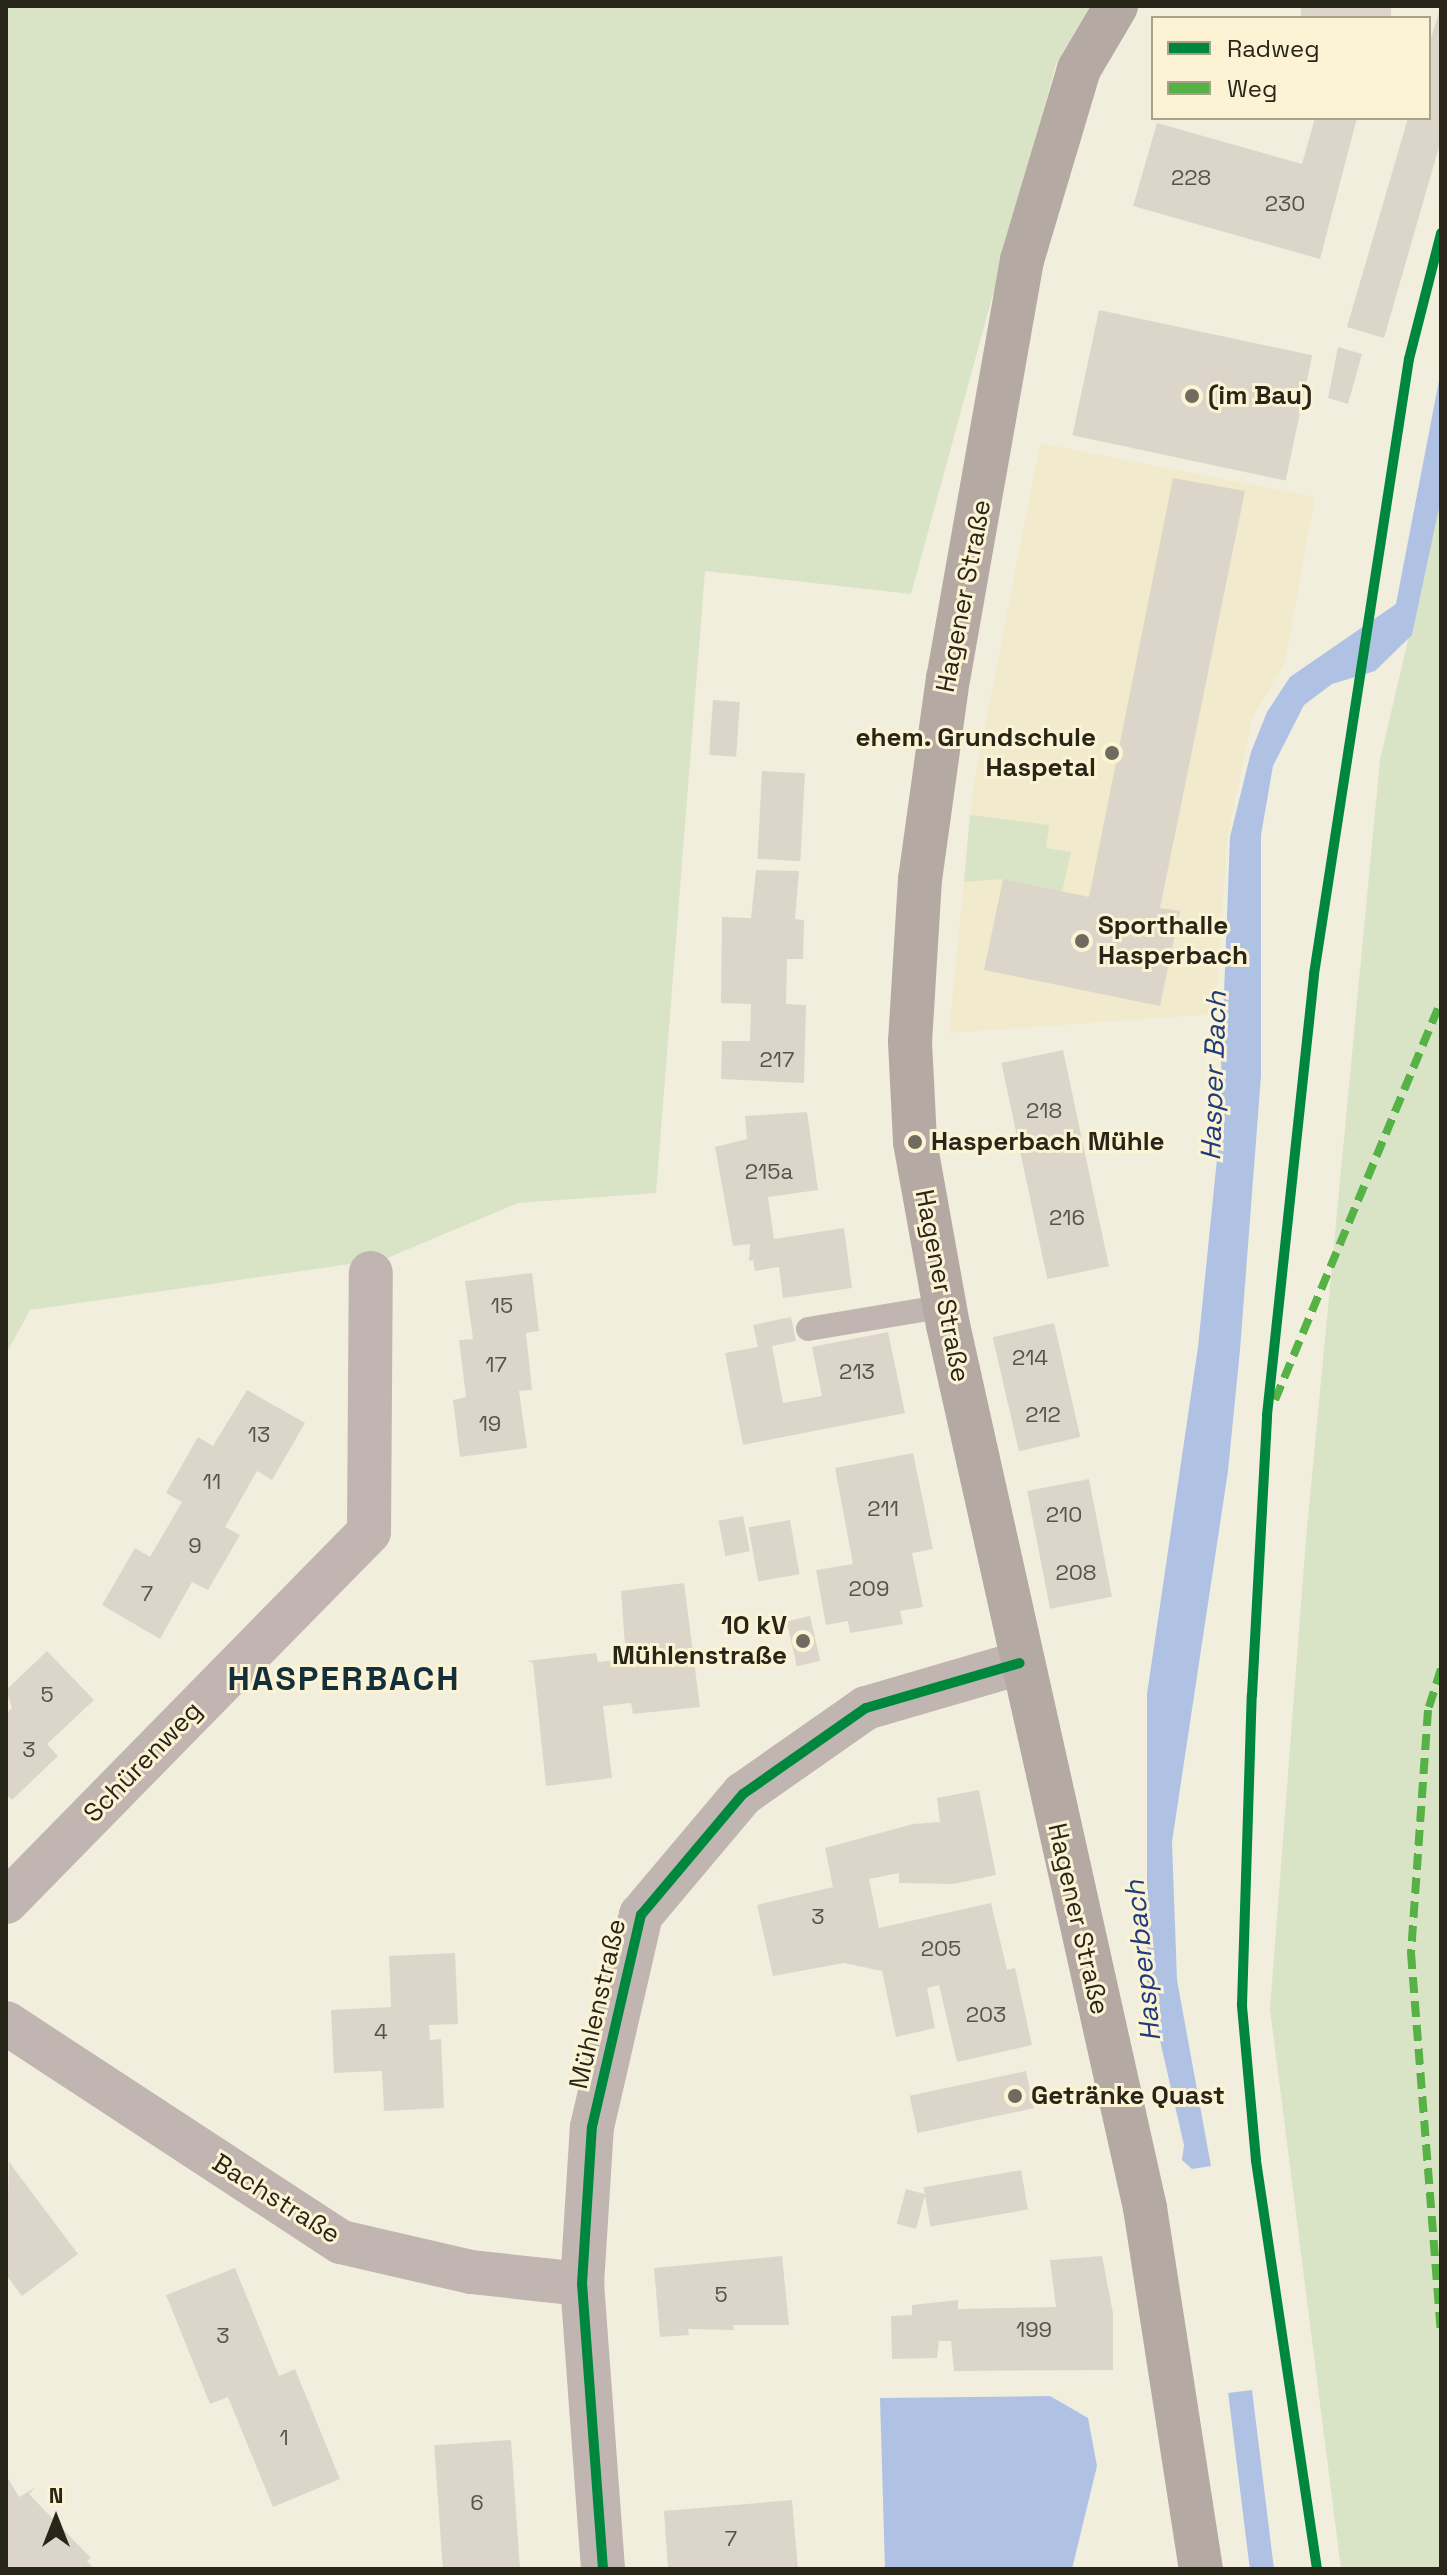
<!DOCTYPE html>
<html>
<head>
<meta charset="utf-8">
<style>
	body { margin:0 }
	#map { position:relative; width:1447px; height:2575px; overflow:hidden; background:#f2eedd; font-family:"Space Grotesk",sans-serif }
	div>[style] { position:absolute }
	.built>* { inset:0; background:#f1eacd }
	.green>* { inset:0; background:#d9e3c6 }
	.water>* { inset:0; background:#b0c2e4; transform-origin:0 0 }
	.building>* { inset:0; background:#dcd6ca; transform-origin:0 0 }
	.lane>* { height:24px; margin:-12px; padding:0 12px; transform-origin:12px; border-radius:12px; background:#c0b5b0 }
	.street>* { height:44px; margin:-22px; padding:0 22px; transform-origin:22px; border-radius:22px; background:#c0b5b0 }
	.secondary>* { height:44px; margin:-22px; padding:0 22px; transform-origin:22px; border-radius:22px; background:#b5a9a4 }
	.quiet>* { height:8px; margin-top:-4px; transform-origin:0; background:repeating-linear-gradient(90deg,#56b245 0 16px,transparent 0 24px) }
	.cycleway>* { height:10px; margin:-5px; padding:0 5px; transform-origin:5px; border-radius:5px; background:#00873e }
	.dots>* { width:22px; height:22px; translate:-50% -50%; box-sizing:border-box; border:4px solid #fbf3d4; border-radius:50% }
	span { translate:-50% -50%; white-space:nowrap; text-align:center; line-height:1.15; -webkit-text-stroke:6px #fbf3d4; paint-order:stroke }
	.number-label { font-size:22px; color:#585448 }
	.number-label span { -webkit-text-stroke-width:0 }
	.poi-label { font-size:26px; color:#282519; font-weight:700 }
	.left { translate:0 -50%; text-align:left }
	.right { translate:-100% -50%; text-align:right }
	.street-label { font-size:26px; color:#282519 }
	.water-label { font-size:28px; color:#1f3c7e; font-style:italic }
	.district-label { font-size:34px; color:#122f3a; font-weight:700; letter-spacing:2px }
	.frame { position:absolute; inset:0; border:8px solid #282519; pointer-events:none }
	.legend { position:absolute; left:1151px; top:16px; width:280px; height:104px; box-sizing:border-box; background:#fbf3d4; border:2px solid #a7a189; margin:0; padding:10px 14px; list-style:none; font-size:24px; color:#282519 }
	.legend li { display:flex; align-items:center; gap:16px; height:40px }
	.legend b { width:40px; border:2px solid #a7a189 }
	.north { position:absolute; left:16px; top:2479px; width:80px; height:80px; -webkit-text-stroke:6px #fbf3d4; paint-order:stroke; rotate:0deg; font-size:22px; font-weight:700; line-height:32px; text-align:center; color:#282519 }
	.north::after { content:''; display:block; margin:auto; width:28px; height:36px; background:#282519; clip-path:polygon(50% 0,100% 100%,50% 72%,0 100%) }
</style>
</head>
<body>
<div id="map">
	<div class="built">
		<div style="clip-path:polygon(1040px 443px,1315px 497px,1285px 663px,1252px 718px,1227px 840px,1215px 1014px,949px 1033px,973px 788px)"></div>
	</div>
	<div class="green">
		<div style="clip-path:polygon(6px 6px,1090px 6px,1056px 64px,911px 594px,705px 571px,656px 1193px,518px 1203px,385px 1259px,30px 1310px,6px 1354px)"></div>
		<div style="clip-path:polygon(1441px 498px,1441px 2569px,1341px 2569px,1270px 2009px,1306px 1539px,1380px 760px)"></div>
		<div style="clip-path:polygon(970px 815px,1049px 825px,1046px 848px,1071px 852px,1062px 892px,1003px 879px,964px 882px)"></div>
	</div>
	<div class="water">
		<div style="clip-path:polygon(1441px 370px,1441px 498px,1412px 635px,1375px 671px,1332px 684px,1304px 705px,1273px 766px,1261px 835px,1261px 1076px,1240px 1350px,1228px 1471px,1172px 1842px,1177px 1980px,1211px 2166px,1192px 2169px,1182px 2160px,1184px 2145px,1147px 1984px,1147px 1694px,1198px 1347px,1218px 1149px,1230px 837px,1251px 752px,1267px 712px,1290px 677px,1396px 604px)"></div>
		<div style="left:1252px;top:2390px;width:180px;height:24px;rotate:83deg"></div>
		<div style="clip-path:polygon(1050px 2396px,1088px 2418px,1097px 2466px,1072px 2569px,885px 2569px,880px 2398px)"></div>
	</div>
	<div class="building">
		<div style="left:1301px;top:6px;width:90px;height:12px"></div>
		<div style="clip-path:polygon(1441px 6px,1441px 140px,1384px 338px,1347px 327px,1408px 118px,1429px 118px,1429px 44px)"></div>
		<div style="clip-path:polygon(1315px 118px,1357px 118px,1320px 259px,1133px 206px,1157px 123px,1302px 164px)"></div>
		<div style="left:1099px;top:310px;width:218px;height:128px;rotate:12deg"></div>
		<div style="clip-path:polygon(1338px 347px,1362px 354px,1348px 404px,1328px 398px)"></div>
		<div style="clip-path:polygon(1173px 478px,1245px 491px,1160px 908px,1180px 911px,1160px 1006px,984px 970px,1003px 879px,1089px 897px)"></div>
		<div style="left:713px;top:700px;width:27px;height:55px;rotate:4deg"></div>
		<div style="left:762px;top:771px;width:43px;height:88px;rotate:3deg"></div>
		<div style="clip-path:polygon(756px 870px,799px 871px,795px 919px,804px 920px,803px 959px,787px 959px,786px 1004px,806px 1005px,804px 1083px,721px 1079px,722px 1041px,750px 1041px,751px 1004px,721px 1003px,722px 917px,751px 918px)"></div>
		<div style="left:1063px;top:1050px;width:221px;height:63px;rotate:78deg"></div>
		<div style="clip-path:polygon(807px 1112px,818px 1190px,768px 1197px,774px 1239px,844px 1228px,852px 1288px,783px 1298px,779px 1267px,755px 1271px,753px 1260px,749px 1261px,750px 1244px,733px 1246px,715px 1147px,747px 1139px,745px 1116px)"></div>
		<div style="clip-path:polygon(532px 1273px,539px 1331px,526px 1333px,532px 1390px,519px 1391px,527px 1448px,460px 1457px,453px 1400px,466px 1397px,459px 1340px,473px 1339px,465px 1281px)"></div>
		<div style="clip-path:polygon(791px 1317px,796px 1341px,772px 1346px,783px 1403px,822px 1396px,812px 1347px,888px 1332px,905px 1413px,743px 1445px,725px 1353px,758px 1347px,753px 1325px)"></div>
		<div style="left:1054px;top:1323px;width:117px;height:63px;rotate:77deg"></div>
		<div style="clip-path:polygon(247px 1390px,305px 1423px,272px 1480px,257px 1471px,225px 1527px,240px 1535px,208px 1590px,192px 1582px,160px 1639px,102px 1605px,135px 1548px,150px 1557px,182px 1502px,166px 1493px,198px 1437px,213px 1446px)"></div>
		<div style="clip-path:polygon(913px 1453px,933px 1549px,912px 1553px,923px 1607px,900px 1611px,903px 1624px,850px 1633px,848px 1621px,826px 1625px,816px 1570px,853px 1564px,835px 1468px)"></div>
		<div style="left:1089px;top:1479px;width:120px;height:63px;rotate:79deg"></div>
		<div style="left:743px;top:1516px;width:36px;height:25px;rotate:79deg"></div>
		<div style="left:790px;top:1520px;width:55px;height:42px;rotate:80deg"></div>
		<div style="clip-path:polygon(684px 1583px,700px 1707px,633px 1714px,631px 1703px,603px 1706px,612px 1778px,546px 1786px,533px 1663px,527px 1661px,596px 1653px,598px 1662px,626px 1659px,621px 1591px)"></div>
		<div style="left:810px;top:1616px;width:46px;height:24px;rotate:77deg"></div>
		<div style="clip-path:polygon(47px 1651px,94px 1700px,47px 1744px,58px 1756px,12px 1800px,6px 1794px,6px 1714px,12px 1708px,6px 1690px)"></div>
		<div style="clip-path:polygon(979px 1790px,996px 1875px,953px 1884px,899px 1883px,899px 1873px,869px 1879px,879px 1928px,991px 1903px,1007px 1970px,1015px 1968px,1032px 2045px,957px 2062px,939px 1985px,927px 1988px,935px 2028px,896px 2037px,882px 1971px,844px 1963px,773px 1976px,757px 1905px,833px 1887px,825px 1848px,913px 1824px,940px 1822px,937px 1798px)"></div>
		<div style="clip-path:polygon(455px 1953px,458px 2024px,429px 2025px,430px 2040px,441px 2039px,444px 2108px,384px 2111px,382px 2071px,334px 2073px,331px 2010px,391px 2007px,389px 1956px)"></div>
		<div style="left:1026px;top:2071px;width:38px;height:119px;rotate:78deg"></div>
		<div style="clip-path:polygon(9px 2162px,78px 2254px,22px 2296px,6px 2275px)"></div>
		<div style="left:1021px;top:2170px;width:40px;height:99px;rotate:80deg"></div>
		<div style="left:906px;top:2189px;width:20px;height:36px;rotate:15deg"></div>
		<div style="clip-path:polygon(782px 2256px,789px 2325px,733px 2325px,734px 2330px,688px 2329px,689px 2335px,660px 2337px,654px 2268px)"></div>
		<div style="clip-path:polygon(1102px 2256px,1113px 2313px,1113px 2370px,954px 2371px,951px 2341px,939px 2341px,937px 2358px,892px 2359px,891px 2316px,912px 2315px,912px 2305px,958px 2300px,958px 2309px,1056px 2307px,1050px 2260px)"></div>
		<div style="clip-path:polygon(235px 2268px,279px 2376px,295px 2369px,340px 2479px,273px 2507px,228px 2397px,210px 2404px,166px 2295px)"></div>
		<div style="left:511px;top:2440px;width:129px;height:77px;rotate:86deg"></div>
		<div style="clip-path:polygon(6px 2475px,19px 2497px,36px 2487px,29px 2494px,91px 2558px,87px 2561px,94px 2569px,6px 2569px)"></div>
		<div style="clip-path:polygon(792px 2500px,798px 2569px,668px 2569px,664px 2511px)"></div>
	</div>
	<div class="lane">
		<div style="left:808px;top:1329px;width:139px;rotate:-9.5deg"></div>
	</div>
	<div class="street">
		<div style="left:6px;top:1902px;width:518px;rotate:-45.55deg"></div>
		<div style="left:369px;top:1532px;width:259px;rotate:-89.6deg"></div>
		<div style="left:6px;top:2023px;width:400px;rotate:33.2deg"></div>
		<div style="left:341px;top:2242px;width:133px;rotate:13deg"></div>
		<div style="left:471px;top:2272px;width:112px;rotate:6.2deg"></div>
		<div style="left:603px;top:2569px;width:286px;rotate:-94.2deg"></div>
		<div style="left:582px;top:2284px;width:157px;rotate:-86.4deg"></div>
		<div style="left:592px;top:2127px;width:218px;rotate:-77deg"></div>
		<div style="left:641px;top:1915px;width:158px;rotate:-49.9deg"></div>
		<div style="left:743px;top:1794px;width:150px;rotate:-35deg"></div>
		<div style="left:866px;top:1708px;width:160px;rotate:-16.3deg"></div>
	</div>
	<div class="secondary">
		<div style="left:1116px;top:6px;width:73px;rotate:120.4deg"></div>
		<div style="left:1079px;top:69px;width:199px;rotate:106.6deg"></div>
		<div style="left:1022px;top:260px;width:424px;rotate:100deg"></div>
		<div style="left:948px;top:678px;width:203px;rotate:97.9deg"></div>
		<div style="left:920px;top:879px;width:163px;rotate:93.5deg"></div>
		<div style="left:910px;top:1042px;width:100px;rotate:87.1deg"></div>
		<div style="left:915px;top:1142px;width:186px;rotate:79.8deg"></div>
		<div style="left:948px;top:1325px;width:905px;rotate:77.42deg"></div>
		<div style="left:1145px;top:2208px;width:365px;rotate:81.2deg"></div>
	</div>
	<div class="quiet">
		<div style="left:1275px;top:1400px;width:432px;rotate:-67.4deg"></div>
		<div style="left:1441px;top:1669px;width:43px;rotate:107.6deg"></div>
		<div style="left:1428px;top:1710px;width:244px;rotate:94deg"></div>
		<div style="left:1411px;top:1953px;width:380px;rotate:85.5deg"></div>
	</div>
	<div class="cycleway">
		<div style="left:603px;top:2569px;width:286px;rotate:-94.2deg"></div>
		<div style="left:582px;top:2284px;width:157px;rotate:-86.4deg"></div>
		<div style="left:592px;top:2127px;width:218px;rotate:-77deg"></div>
		<div style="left:641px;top:1915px;width:158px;rotate:-49.9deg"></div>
		<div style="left:743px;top:1794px;width:150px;rotate:-35deg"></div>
		<div style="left:866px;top:1708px;width:160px;rotate:-16.3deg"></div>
		<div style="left:1317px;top:2569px;width:414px;rotate:-98.5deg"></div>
		<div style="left:1256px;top:2160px;width:156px;rotate:-95.2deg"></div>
		<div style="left:1242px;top:2005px;width:310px;rotate:-88.2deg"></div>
		<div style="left:1252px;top:1695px;width:280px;rotate:-86.9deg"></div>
		<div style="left:1267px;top:1415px;width:443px;rotate:-83.9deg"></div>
		<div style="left:1314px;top:974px;width:622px;rotate:-81.22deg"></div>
		<div style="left:1409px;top:359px;width:130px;rotate:-75.7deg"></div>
	</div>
	<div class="dots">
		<div style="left:1192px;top:396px;background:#6f6b5e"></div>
		<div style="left:1112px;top:753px;background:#6f6b5e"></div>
		<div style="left:1082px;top:941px;background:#6f6b5e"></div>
		<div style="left:915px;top:1142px;background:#6f6b5e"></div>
		<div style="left:803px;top:1641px;background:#6f6b5e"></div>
		<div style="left:1015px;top:2096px;background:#6f6b5e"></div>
	</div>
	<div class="number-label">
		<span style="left:1191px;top:178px">228</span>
		<span style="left:1285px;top:204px">230</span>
		<span style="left:777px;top:1060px">217</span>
		<span style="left:1044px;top:1111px">218</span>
		<span style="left:769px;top:1172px">215a</span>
		<span style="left:1067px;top:1218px">216</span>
		<span style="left:502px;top:1306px">15</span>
		<span style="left:1030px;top:1358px">214</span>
		<span style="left:496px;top:1365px">17</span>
		<span style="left:857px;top:1372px">213</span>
		<span style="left:1043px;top:1415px">212</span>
		<span style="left:490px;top:1424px">19</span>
		<span style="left:259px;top:1435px">13</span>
		<span style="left:212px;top:1482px">11</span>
		<span style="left:883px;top:1509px">211</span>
		<span style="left:1064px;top:1515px">210</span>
		<span style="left:195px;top:1546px">9</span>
		<span style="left:1076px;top:1573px">208</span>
		<span style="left:869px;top:1589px">209</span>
		<span style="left:147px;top:1594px">7</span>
		<span style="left:47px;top:1695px">5</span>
		<span style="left:29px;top:1750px">3</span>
		<span style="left:818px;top:1917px">3</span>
		<span style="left:941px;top:1949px">205</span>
		<span style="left:986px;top:2015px">203</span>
		<span style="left:381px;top:2032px">4</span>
		<span style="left:721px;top:2295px">5</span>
		<span style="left:1034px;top:2330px">199</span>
		<span style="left:223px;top:2336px">3</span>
		<span style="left:284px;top:2438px">1</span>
		<span style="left:477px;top:2503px">6</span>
		<span style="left:731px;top:2539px">7</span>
	</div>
	<div class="poi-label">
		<span class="left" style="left:1208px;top:396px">(im Bau)</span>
		<span class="right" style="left:1096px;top:753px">ehem. Grundschule<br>Haspetal</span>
		<span class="left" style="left:1098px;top:941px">Sporthalle<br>Hasperbach</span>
		<span class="left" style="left:931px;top:1142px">Hasperbach Mühle</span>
		<span class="right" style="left:787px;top:1641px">10 kV<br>Mühlenstraße</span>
		<span class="left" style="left:1031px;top:2096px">Getränke Quast</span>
	</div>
	<div class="street-label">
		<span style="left:964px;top:596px;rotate:-79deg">Hagener Straße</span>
		<span style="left:942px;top:1286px;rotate:79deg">Hagener Straße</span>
		<span style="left:143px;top:1762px;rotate:-46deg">Schürenweg</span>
		<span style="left:1078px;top:1919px;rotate:77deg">Hagener Straße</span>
		<span style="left:598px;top:2004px;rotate:-77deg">Mühlenstraße</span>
		<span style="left:276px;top:2199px;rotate:32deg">Bachstraße</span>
	</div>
	<div class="water-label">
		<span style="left:1213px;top:1076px;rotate:-88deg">Hasper Bach</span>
		<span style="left:1142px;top:1961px;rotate:-96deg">Hasperbach</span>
	</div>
	<div class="district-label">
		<span style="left:344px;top:1679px">HASPERBACH</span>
	</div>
	<div class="frame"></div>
	<ul class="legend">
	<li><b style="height:10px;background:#00873e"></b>Radweg</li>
	<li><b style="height:10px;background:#56b245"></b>Weg</li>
	</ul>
	<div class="north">N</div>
</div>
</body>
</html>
